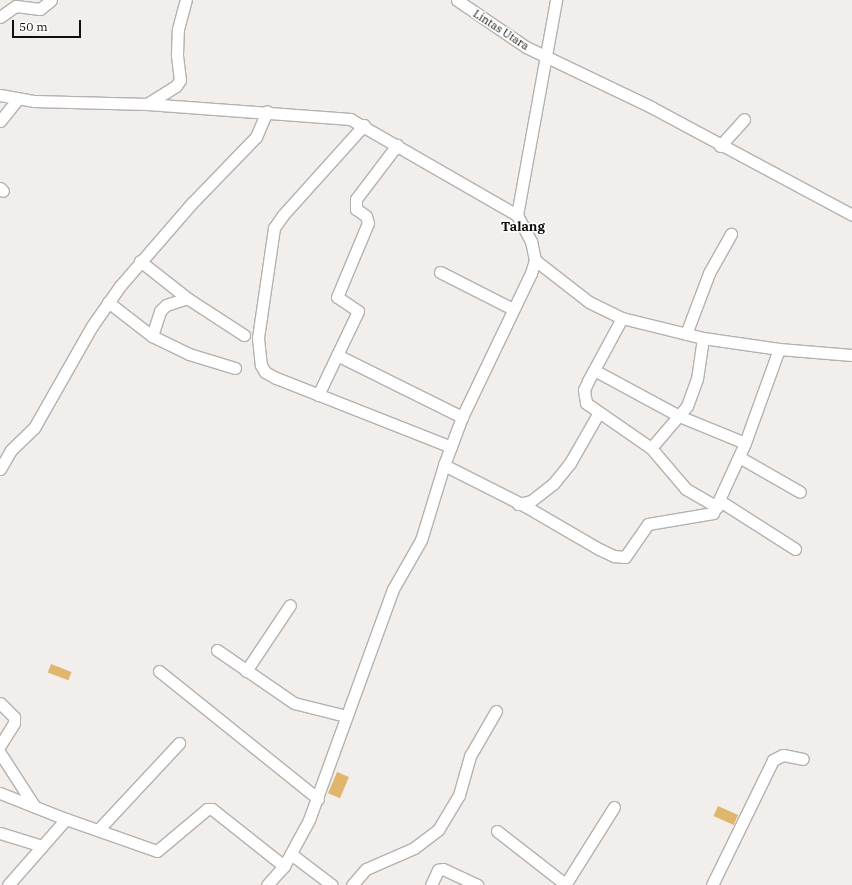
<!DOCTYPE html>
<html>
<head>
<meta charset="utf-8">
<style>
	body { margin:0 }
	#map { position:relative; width:852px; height:885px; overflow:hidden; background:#f2eeec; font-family:"IBM Plex Serif",serif }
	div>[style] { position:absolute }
	.building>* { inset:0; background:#e0b66d; transform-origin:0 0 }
	.roads { filter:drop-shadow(1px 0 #b5b1af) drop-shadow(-1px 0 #b5b1af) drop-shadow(0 1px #b5b1af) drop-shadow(0 -1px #b5b1af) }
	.minor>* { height:11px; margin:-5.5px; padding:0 5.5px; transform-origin:5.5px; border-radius:5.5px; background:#fff }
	span { translate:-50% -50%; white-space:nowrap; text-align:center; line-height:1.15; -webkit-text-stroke:3px #fff; paint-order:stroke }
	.street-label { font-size:11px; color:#100f0e }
	.quarter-label { font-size:13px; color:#100f0e; font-weight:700 }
	.scale { position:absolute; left:12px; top:20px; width:69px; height:18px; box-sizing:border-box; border:2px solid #100f0e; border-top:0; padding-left:5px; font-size:12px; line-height:14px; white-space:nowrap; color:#100f0e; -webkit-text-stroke:3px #fff; paint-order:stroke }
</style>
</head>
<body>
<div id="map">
	<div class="building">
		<div style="left:51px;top:664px;width:22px;height:9px;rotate:21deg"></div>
		<div style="left:337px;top:772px;width:13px;height:23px;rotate:23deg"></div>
		<div style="left:718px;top:806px;width:22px;height:11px;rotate:24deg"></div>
	</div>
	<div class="roads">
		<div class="minor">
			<div style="left:457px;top:0;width:83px;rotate:34.3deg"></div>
			<div style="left:526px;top:47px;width:139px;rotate:25.6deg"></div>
			<div style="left:651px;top:107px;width:228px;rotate:28.2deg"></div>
			<div style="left:0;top:17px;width:19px;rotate:-35deg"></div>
			<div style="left:16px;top:6px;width:24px;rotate:7deg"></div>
			<div style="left:40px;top:9px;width:14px;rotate:-39deg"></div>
			<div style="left:0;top:95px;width:35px;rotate:10deg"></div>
			<div style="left:34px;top:101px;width:113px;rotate:1.5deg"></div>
			<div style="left:147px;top:104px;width:204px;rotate:4.2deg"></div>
			<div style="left:350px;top:119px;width:193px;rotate:29.9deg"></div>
			<div style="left:517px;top:215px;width:30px;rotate:62deg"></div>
			<div style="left:531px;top:241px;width:19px;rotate:78deg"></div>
			<div style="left:535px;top:260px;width:14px;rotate:107deg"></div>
			<div style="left:531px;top:273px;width:160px;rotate:115.6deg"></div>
			<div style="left:462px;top:417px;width:51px;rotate:110.6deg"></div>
			<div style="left:444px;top:465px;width:78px;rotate:107deg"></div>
			<div style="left:421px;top:540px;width:56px;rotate:119.7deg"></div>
			<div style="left:393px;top:589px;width:246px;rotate:110deg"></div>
			<div style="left:309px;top:820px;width:52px;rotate:118.5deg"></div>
			<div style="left:284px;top:866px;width:25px;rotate:132deg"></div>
			<div style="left:147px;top:104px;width:34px;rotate:-32deg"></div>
			<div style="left:176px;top:86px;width:7px;rotate:-56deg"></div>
			<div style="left:180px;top:80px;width:26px;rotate:-97deg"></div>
			<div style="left:177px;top:54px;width:25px;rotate:-88deg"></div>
			<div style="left:178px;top:29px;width:30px;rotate:-75deg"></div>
			<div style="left:0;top:121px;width:27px;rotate:-51deg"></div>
			<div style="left:364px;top:125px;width:121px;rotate:132deg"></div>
			<div style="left:283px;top:215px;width:16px;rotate:125deg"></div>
			<div style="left:274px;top:228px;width:111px;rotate:98.3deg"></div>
			<div style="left:258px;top:338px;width:27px;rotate:84deg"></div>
			<div style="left:261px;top:365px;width:8px;rotate:60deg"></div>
			<div style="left:265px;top:372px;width:13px;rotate:29deg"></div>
			<div style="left:276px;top:378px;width:188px;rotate:21.5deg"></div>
			<div style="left:720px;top:146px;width:36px;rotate:-48deg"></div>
			<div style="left:0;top:188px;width:4px;rotate:45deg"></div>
			<div style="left:517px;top:215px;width:219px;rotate:-79.7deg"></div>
			<div style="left:535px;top:260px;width:68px;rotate:37.9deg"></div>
			<div style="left:589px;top:302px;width:37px;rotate:26deg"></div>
			<div style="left:622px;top:318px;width:83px;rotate:13.9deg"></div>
			<div style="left:703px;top:338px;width:77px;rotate:8.2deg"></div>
			<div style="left:779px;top:349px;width:73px;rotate:4.7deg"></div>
			<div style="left:140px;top:261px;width:60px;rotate:38.2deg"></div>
			<div style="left:187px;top:298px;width:68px;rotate:33deg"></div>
			<div style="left:440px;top:272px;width:82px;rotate:26.9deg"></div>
			<div style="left:108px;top:302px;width:56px;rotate:37.7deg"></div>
			<div style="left:152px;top:336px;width:41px;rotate:25.9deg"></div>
			<div style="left:189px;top:354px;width:48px;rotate:16.9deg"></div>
			<div style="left:622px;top:318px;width:72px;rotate:118.4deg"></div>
			<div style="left:588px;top:381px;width:10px;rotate:114deg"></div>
			<div style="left:584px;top:390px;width:13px;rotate:81deg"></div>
			<div style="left:586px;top:403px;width:79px;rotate:34.7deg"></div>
			<div style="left:651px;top:448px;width:54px;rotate:49.5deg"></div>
			<div style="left:686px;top:489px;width:36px;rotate:30deg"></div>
			<div style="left:686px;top:334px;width:65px;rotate:-69.3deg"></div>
			<div style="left:709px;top:273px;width:45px;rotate:-60.6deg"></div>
			<div style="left:152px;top:336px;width:26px;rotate:-72deg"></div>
			<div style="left:160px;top:311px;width:8px;rotate:-45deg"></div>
			<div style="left:166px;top:305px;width:22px;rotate:-18deg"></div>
			<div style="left:337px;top:355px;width:140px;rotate:26.4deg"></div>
			<div style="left:594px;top:370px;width:97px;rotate:28.4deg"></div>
			<div style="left:679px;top:416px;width:71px;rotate:22.2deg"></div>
			<div style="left:318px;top:395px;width:93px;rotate:-64.5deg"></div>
			<div style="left:358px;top:311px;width:25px;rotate:-146deg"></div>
			<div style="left:337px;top:297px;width:80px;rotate:-67.3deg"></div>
			<div style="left:368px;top:223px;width:7px;rotate:-106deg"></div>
			<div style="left:366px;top:216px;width:12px;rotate:-145deg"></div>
			<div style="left:356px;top:209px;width:10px;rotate:-90deg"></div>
			<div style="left:356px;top:199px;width:68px;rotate:-52.8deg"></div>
			<div style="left:651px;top:448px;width:55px;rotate:-49.4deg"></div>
			<div style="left:687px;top:406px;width:29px;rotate:-70deg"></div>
			<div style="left:697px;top:379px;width:41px;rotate:-81.7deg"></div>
			<div style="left:739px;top:457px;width:70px;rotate:29.8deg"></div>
			<div style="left:444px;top:465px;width:91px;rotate:26.8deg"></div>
			<div style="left:525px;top:506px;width:86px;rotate:30.2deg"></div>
			<div style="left:599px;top:549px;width:17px;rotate:25deg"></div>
			<div style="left:614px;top:556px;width:11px;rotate:5deg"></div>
			<div style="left:625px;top:557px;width:40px;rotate:-55.1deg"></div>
			<div style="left:648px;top:524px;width:66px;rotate:-9.6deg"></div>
			<div style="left:713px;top:513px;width:77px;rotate:-65.4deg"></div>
			<div style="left:745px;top:443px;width:100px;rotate:-70.1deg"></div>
			<div style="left:0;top:469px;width:22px;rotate:-60deg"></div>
			<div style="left:11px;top:450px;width:32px;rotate:-44deg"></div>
			<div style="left:34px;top:428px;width:117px;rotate:-60.4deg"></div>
			<div style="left:92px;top:326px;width:49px;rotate:-55deg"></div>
			<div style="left:120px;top:286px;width:110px;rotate:-49.1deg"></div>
			<div style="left:192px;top:203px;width:92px;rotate:-45.9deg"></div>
			<div style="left:256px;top:137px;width:28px;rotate:-67deg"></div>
			<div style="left:720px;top:501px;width:89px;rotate:32.6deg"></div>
			<div style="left:518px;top:504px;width:13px;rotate:-13deg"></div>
			<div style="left:531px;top:501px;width:28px;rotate:-38deg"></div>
			<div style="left:553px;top:484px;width:27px;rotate:-51deg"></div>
			<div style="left:570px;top:463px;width:56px;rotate:-60.3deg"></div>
			<div style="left:217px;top:650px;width:93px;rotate:34.5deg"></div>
			<div style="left:294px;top:703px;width:54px;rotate:14deg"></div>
			<div style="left:159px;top:671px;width:204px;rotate:38.8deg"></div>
			<div style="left:246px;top:671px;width:79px;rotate:-56.3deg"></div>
			<div style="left:0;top:703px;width:20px;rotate:45deg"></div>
			<div style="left:14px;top:717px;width:6px;rotate:90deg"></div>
			<div style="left:14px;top:723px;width:26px;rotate:122deg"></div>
			<div style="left:0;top:753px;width:64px;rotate:57.1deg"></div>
			<div style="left:0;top:793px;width:71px;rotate:21.5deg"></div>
			<div style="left:66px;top:819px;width:96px;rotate:19.4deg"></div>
			<div style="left:157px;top:851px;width:65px;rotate:-40deg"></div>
			<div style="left:207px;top:809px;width:5px"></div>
			<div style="left:212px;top:809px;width:92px;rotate:38.4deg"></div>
			<div style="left:98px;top:830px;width:119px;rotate:-47deg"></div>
			<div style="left:497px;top:831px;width:86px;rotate:37.9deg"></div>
			<div style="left:0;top:833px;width:44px;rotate:17.2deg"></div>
			<div style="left:291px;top:854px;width:51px;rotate:37.1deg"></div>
			<div style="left:8px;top:885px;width:88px;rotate:-48.7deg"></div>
			<div style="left:352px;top:885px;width:21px;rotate:-49deg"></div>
			<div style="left:366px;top:869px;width:52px;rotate:-23.6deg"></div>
			<div style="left:414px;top:848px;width:30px;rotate:-37deg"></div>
			<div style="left:438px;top:830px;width:41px;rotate:-59deg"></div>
			<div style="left:459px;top:795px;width:41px;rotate:-74.2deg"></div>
			<div style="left:470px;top:756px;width:52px;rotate:-60deg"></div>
			<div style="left:431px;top:885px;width:17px;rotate:-65deg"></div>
			<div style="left:438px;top:870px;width:5px;rotate:-11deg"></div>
			<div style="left:443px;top:869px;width:38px;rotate:25deg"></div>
			<div style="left:565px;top:885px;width:92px;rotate:-57.9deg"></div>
			<div style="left:712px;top:885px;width:139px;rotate:-64deg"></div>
			<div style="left:773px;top:760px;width:11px;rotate:-27deg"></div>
			<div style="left:783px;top:755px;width:20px;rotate:11deg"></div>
		</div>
	</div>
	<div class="street-label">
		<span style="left:501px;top:30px;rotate:33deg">Lintas Utara</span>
	</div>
	<div class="quarter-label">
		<span style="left:523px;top:227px">Talang</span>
	</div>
	<div class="scale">50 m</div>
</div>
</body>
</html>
